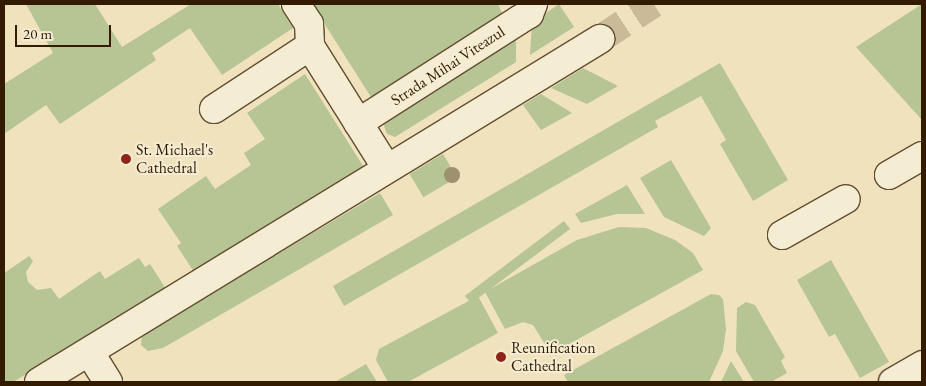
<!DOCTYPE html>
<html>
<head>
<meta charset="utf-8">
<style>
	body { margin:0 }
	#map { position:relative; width:926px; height:386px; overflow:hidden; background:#f0e2bd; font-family:"EB Garamond",serif }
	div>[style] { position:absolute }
	.green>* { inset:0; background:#b7c493; transform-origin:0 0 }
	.minor-tunnel>* { height:28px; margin-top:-14px; transform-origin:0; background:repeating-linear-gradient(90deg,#caba98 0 28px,transparent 0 42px) }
	.roads { filter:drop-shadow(1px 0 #624d31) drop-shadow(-1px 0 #624d31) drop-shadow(0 1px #624d31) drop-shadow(0 -1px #624d31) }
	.minor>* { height:28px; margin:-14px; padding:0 14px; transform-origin:14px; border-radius:14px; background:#f5ecd4 }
	.trees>* { width:16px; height:16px; margin:-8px; border-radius:50%; background:#9e916e }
	.dots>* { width:14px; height:14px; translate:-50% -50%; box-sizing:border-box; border:2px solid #f5ecd4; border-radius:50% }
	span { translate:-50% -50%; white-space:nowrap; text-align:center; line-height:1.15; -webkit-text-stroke:4px #f5ecd4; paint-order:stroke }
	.street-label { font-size:16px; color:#331b02 }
	.poi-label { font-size:16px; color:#331b02 }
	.left { translate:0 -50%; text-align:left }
	.frame { position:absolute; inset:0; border:5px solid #331b02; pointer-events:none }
	.scale { position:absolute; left:15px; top:25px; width:96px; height:22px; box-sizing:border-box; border:2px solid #331b02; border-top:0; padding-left:6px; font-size:15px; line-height:18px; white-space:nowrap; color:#331b02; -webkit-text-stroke:4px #f5ecd4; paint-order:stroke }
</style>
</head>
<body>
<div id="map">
	<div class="green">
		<div style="clip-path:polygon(26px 4px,95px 4px,122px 47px,191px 4px,278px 4px,293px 28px,222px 75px,190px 28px,152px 53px,156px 60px,60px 124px,46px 105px,4px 134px,4px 84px,53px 53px)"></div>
		<div style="clip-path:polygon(312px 4px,498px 4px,505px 20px,376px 105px)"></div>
		<div style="clip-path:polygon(559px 4px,574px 27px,530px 55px,532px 23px)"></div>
		<div style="clip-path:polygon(922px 4px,922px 120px,856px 47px)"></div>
		<div style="clip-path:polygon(516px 34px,516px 62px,395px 137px,387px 134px,383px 123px)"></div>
		<div style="clip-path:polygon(720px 63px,788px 180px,753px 201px,720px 144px,726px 140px,701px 96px,655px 121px,658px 127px,344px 306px,333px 286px)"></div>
		<div style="clip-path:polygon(583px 68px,618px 86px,587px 104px,551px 88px)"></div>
		<div style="clip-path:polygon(305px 74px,365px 169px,194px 272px,177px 246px,181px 243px,158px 209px,206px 176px,215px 189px,251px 165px,244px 153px,265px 139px,247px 113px)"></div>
		<div style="clip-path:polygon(541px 94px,572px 113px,541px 130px,523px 105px)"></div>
		<div style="left:443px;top:154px;width:27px;height:39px;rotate:59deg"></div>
		<div style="clip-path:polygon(671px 160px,711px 228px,704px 236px,664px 217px,640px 178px)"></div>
		<div style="clip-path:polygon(627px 185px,645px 214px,617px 214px,581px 223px,575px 214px)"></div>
		<div style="clip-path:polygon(380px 193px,393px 215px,163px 348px,148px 351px,141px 345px,142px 334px)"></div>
		<div style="left:564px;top:221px;width:10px;height:124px;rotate:53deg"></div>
		<div style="clip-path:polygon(619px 227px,646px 228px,675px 240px,693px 253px,703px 270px,551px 354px,533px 325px,523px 322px,505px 329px,485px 292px,577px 240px)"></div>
		<div style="clip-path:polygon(29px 256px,33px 261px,26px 272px,28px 282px,37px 290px,51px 288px,59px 299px,100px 271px,105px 279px,139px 258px,145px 267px,150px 264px,166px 289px,13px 382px,4px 382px,4px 273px)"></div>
		<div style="clip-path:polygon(831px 260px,889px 362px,860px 378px,835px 334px,829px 337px,797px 280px)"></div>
		<div style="clip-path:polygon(711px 294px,719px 295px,723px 299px,726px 329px,723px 351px,709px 382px,568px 382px,564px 375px)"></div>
		<div style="clip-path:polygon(478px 296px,498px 333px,408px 382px,388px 382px,376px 360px,379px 349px)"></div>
		<div style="clip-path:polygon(746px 302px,755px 305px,785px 357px,781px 361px,787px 373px,771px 382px,754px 382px,736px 351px,737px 308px)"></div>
		<div style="clip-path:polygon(731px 361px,744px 382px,721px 382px)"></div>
		<div style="clip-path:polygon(366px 364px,377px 382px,335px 382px)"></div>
	</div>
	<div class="minor-tunnel">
		<div style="left:600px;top:39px;width:64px;rotate:-33.4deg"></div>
	</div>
	<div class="roads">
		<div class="minor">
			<div style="left:296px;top:4px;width:24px;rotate:57deg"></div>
			<div style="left:309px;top:24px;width:22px;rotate:87deg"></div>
			<div style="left:310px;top:46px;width:143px;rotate:57.9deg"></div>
			<div style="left:214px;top:109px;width:115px;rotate:-33.3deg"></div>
			<div style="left:358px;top:123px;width:191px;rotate:-32.6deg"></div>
			<div style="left:519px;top:20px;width:12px;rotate:-31deg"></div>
			<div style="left:529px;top:14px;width:11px;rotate:-68deg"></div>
			<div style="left:889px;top:175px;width:38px;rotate:-30deg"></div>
			<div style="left:782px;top:235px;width:73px;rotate:-29.4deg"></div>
			<div style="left:90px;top:353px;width:34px;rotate:58deg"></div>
			<div style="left:39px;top:382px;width:658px;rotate:-31.44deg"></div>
			<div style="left:893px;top:382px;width:34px;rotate:-30deg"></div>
		</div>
	</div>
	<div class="trees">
		<div style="left:452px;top:175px"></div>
	</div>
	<div class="dots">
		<div style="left:126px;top:159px;background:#8f2418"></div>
		<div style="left:501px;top:357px;background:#8f2418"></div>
	</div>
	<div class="street-label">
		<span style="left:448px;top:66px;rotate:-33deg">Strada Mihai Viteazul</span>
	</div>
	<div class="poi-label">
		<span class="left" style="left:136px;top:159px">St. Michael's<br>Cathedral</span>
		<span class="left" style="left:511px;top:357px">Reunification<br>Cathedral</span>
	</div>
	<div class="frame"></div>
	<div class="scale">20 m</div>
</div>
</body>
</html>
